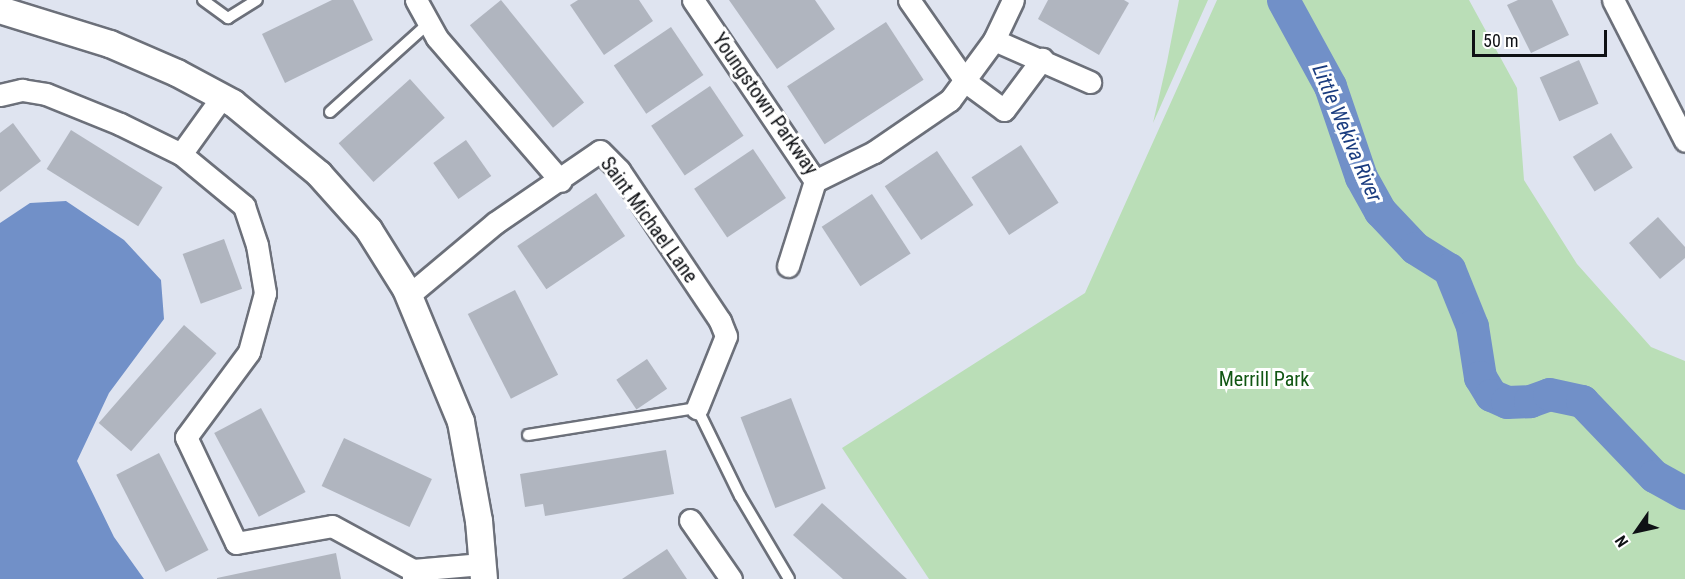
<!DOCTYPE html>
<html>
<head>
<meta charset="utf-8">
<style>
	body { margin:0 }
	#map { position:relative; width:1685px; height:579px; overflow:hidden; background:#dfe4f0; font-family:"Roboto Condensed",sans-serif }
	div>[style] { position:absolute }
	.green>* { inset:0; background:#badeb7 }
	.water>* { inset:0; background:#7190c8 }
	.river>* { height:33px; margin:-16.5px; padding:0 16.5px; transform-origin:16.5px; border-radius:16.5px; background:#7190c8 }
	.building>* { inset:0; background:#b0b5bf; transform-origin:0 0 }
	.roads { filter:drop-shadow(2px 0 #6c707a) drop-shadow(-2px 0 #6c707a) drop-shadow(0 2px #6c707a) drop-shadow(0 -2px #6c707a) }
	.service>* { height:10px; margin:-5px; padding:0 5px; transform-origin:5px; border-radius:5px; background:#fff }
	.minor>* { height:21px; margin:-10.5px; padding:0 10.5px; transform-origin:10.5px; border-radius:10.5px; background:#fff }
	.tertiary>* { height:26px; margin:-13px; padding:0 13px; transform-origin:13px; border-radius:13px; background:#fff }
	span { translate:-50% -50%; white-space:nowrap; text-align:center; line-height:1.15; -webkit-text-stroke:6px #fff; paint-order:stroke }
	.street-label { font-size:20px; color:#0f1115 }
	.park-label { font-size:20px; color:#105612 }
	.water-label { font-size:21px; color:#1a3c7f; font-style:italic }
	.north { position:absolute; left:1607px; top:501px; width:60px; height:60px; -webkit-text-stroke:4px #fff; paint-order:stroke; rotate:236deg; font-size:16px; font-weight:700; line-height:24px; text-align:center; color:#0f1115 }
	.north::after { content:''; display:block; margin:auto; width:21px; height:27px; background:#0f1115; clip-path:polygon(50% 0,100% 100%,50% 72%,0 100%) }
	.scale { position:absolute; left:1472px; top:30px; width:135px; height:27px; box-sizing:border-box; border:3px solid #0f1115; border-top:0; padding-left:8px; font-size:18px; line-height:21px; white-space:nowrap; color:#0f1115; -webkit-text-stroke:4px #fff; paint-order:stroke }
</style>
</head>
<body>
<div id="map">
	<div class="green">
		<div style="clip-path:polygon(1179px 0,1208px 0,1153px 123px,1167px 62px)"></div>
		<div style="clip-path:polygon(1217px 0,1276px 0,1322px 85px,1360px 178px,1378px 212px,1417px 251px,1447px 270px,1470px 327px,1476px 375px,1491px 400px,1514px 409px,1553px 400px,1582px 412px,1673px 500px,1685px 503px,1685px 579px,929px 579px,842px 448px,1085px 293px)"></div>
		<div style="clip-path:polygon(1287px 0,1469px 0,1517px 88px,1524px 180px,1577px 264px,1651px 347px,1685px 361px,1685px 494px,1678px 493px,1586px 404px,1555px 391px,1515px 400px,1497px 394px,1485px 372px,1478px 323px,1455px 267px,1423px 244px,1386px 207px,1368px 174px,1330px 81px)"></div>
	</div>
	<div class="water">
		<div style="clip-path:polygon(66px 201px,124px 240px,161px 280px,164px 319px,109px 393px,77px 461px,114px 537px,144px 579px,0 579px,0 223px,30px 203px)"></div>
	</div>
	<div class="river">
		<div style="left:1283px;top:0;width:98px;rotate:61.3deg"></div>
		<div style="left:1330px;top:86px;width:96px;rotate:71.2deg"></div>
		<div style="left:1361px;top:177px;width:39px;rotate:61deg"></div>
		<div style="left:1380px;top:211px;width:51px;rotate:46.6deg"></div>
		<div style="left:1415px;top:248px;width:40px;rotate:32deg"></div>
		<div style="left:1449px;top:269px;width:61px;rotate:68deg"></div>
		<div style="left:1472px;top:326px;width:52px;rotate:81.1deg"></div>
		<div style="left:1480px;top:377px;width:21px;rotate:59deg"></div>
		<div style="left:1491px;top:395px;width:17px;rotate:24deg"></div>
		<div style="left:1507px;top:402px;width:23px;rotate:-2deg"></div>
		<div style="left:1530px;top:401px;width:20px;rotate:-20deg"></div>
		<div style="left:1549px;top:394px;width:34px;rotate:12deg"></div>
		<div style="left:1582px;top:401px;width:104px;rotate:46.2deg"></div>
		<div style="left:1654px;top:476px;width:35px;rotate:29deg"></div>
	</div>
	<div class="building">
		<div style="clip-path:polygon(332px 0,353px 0,373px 40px,285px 83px,262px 34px)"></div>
		<div style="left:501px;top:0;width:132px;height:40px;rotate:51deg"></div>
		<div style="clip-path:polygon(578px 0,639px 0,653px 21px,604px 55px,570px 5px)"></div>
		<div style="clip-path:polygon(729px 0,815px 0,835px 29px,777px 69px)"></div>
		<div style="clip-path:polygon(1048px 0,1124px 0,1129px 3px,1099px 55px,1038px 19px)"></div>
		<div style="clip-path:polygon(1518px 0,1552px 0,1569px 35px,1531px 53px,1507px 5px)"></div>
		<div style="left:886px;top:22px;width:69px;height:118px;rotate:57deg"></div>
		<div style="left:671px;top:27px;width:58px;height:69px;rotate:56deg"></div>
		<div style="left:1579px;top:60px;width:48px;height:43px;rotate:66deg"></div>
		<div style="left:410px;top:79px;width:52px;height:96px;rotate:48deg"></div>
		<div style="left:710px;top:86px;width:60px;height:71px;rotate:56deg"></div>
		<div style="clip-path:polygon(13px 123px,41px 161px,0 192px,0 133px)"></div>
		<div style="left:71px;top:130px;width:108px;height:46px;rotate:32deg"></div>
		<div style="left:1611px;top:133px;width:41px;height:45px;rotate:58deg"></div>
		<div style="left:466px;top:140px;width:44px;height:40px;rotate:55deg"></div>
		<div style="left:1021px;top:145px;width:69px;height:59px;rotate:57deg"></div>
		<div style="left:753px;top:149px;width:59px;height:71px;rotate:56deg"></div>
		<div style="left:937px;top:151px;width:65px;height:63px;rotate:56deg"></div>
		<div style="left:596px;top:193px;width:52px;height:95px;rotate:56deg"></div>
		<div style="left:872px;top:194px;width:71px;height:60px;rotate:57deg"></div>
		<div style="clip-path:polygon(1658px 217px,1685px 247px,1685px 258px,1660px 279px,1629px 243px)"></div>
		<div style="left:224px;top:239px;width:53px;height:44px;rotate:70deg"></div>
		<div style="left:515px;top:290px;width:95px;height:53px;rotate:63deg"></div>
		<div style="left:184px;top:325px;width:43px;height:130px;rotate:41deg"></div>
		<div style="left:647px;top:359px;width:36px;height:37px;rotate:56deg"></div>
		<div style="left:791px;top:398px;width:97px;height:54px;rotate:69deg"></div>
		<div style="left:261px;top:408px;width:95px;height:53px;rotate:62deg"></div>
		<div style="left:344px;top:438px;width:97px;height:53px;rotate:25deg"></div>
		<div style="clip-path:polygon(666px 450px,674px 494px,545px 516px,543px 504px,525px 507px,520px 474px)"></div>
		<div style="left:159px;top:453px;width:109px;height:48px;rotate:63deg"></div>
		<div style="clip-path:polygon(822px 503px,907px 579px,843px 579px,793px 535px)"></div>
		<div style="clip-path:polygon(667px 549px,687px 579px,622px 579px)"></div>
		<div style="clip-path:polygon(336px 553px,341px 579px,217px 579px,217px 578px)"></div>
	</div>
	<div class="roads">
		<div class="service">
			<div style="left:203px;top:0;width:31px;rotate:36deg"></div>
			<div style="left:228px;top:18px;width:34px;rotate:-32deg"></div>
			<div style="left:330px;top:112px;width:133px;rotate:-42deg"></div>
			<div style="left:528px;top:435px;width:171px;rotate:-9.1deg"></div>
			<div style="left:697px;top:408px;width:98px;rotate:64deg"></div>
			<div style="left:740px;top:496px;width:96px;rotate:59.4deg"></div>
		</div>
		<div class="minor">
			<div style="left:416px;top:0;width:43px;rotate:61.1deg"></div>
			<div style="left:437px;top:38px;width:189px;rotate:49.1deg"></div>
			<div style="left:693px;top:0;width:218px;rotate:56deg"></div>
			<div style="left:909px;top:0;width:100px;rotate:55.2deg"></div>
			<div style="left:966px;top:82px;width:47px;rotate:36.4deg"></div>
			<div style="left:1004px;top:110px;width:64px;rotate:-53.3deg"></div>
			<div style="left:1613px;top:0;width:158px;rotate:62.9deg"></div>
			<div style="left:994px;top:40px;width:105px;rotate:23.6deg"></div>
			<div style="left:0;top:95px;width:23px;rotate:-13deg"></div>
			<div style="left:22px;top:90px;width:24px;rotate:9deg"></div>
			<div style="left:46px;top:94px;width:80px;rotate:22.1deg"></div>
			<div style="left:120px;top:124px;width:68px;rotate:26.2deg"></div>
			<div style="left:181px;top:154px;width:82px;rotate:39.5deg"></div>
			<div style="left:244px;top:206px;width:41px;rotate:71.6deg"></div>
			<div style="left:257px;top:245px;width:49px;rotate:80.5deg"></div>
			<div style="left:265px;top:293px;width:61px;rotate:105.2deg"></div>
			<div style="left:249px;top:352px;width:106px;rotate:126.5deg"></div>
			<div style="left:186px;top:437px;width:117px;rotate:64.7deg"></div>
			<div style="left:236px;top:543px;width:97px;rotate:-10deg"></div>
			<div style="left:332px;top:526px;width:92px;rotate:28.5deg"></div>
			<div style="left:413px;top:570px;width:9px;rotate:90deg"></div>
			<div style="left:181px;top:154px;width:70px;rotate:-54.3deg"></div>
			<div style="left:815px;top:181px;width:66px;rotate:-26.2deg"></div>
			<div style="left:874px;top:152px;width:92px;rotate:-34.4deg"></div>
			<div style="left:950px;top:100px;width:74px;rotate:-53.7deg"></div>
			<div style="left:994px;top:40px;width:44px;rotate:-64.6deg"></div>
			<div style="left:788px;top:266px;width:89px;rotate:-72.4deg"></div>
			<div style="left:409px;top:295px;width:112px;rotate:-39.9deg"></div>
			<div style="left:495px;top:223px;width:127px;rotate:-34.4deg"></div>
			<div style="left:600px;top:151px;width:27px;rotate:45deg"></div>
			<div style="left:619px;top:170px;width:182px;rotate:56.2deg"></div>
			<div style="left:720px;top:321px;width:16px;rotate:68deg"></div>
			<div style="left:726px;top:336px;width:78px;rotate:111.9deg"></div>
			<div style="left:690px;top:520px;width:72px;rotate:55.2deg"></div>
			<div style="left:413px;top:570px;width:69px;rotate:-5deg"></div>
		</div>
		<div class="tertiary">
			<div style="left:0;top:10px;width:115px;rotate:17.2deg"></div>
			<div style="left:110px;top:44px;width:73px;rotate:23.4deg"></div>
			<div style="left:177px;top:73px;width:64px;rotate:28.2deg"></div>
			<div style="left:233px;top:103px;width:112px;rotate:39.5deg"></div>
			<div style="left:319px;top:174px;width:75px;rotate:48.2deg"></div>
			<div style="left:369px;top:230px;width:70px;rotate:57.9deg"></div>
			<div style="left:406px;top:289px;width:144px;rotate:67.5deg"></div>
			<div style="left:461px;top:422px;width:101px;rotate:79.7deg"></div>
			<div style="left:479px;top:521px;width:58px;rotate:85.1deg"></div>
		</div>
	</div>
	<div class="street-label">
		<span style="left:765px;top:104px;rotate:55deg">Youngstown Parkway</span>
		<span style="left:649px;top:220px;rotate:54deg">Saint Michael Lane</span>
	</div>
	<div class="park-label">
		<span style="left:1264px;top:379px">Merrill Park</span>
	</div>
	<div class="water-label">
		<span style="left:1347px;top:133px;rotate:67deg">Little Wekiva River</span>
	</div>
	<div class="north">N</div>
	<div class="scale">50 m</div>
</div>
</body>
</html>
